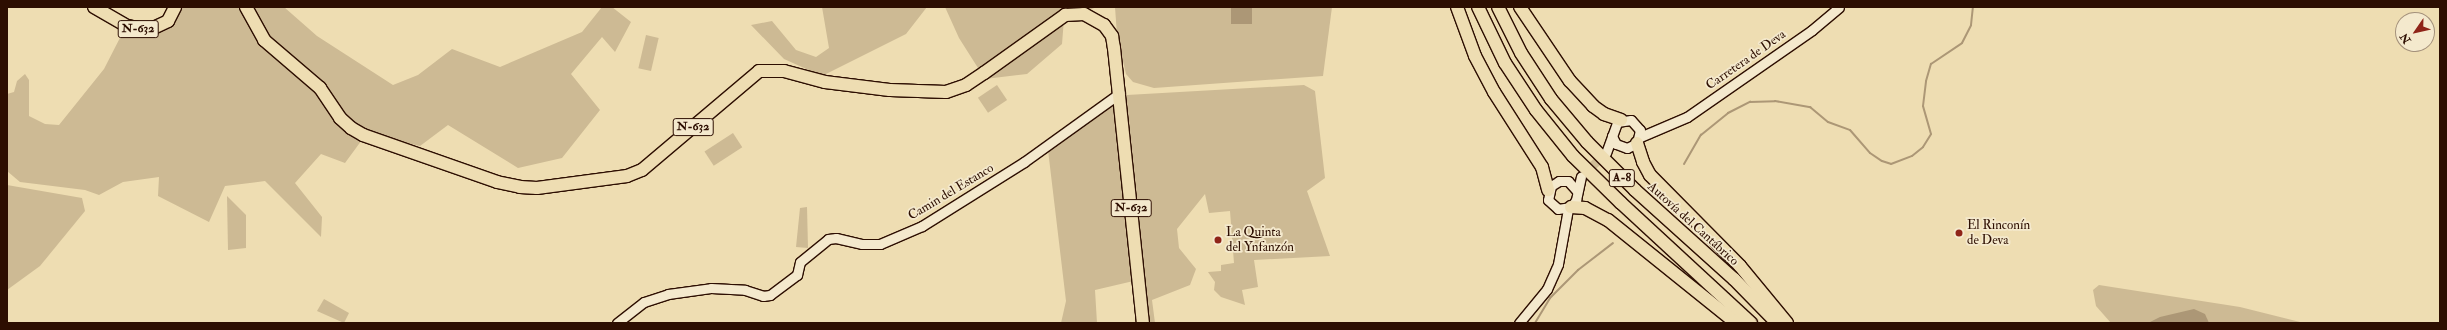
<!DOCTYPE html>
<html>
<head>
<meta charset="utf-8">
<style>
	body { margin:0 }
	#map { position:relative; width:2447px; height:330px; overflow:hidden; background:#eeddb2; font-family:"IM FELL Double Pica",serif }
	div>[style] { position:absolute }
	.green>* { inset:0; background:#cdba94; transform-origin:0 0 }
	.water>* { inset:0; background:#ac9776; transform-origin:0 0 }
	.stream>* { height:2px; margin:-1px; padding:0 1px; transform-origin:1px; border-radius:1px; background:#ac9776 }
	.secondary-tunnel>* { height:9px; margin-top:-4.5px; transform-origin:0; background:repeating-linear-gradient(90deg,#d1be97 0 9px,transparent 0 13.5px) }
	.roads { filter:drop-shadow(1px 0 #2d0e01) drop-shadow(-1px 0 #2d0e01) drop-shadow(0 1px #2d0e01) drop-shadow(0 -1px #2d0e01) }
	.secondary>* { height:9px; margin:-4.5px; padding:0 4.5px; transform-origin:4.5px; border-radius:4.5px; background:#f4e9cd }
	.highway>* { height:12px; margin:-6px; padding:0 6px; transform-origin:6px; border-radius:6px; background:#eeddb2 }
	.dots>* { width:11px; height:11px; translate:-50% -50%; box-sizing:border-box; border:2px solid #f4e9cd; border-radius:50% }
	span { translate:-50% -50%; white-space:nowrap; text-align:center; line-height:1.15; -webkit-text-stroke:3.5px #f4e9cd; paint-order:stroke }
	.shield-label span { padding:1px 3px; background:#f4e9cd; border:1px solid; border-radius:3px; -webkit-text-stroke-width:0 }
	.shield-label { font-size:12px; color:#2d0e01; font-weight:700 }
	.street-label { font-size:13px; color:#2d0e01 }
	.poi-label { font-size:13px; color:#2d0e01 }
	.left { translate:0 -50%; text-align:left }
	.frame { position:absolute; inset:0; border:8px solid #2d0e01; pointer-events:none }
	.north { position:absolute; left:2395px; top:12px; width:40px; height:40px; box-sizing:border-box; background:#f4e9cd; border:1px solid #a4917b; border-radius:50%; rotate:236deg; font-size:11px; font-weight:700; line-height:16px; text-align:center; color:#2d0e01 }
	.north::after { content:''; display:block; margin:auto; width:14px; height:18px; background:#8f2418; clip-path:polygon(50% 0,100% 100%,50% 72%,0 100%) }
</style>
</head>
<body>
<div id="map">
	<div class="green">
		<div style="clip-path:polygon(182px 7px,284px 7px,317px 36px,393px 85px,418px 75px,452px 49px,500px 67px,582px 32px,602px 7px,612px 7px,631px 22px,615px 52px,602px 37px,571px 74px,600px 110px,562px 158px,518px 168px,448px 125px,420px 146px,367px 133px,345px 163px,321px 154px,295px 183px,322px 217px,321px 237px,265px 181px,225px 186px,209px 222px,158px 196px,159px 177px,123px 182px,99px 195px,85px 190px,20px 182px,7px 171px,7px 94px,14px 92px,17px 81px,25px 74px,29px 80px,29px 116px,45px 124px,59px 125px,104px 69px,124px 30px,150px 36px,164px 31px)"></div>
		<div style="clip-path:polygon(822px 7px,927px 7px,906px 34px,822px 76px,784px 59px,751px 25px,772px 21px,796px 50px,816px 57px,829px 48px)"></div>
		<div style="clip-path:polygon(945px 7px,1097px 7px,1064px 19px,1062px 44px,1027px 74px,985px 79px,959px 38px)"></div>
		<div style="clip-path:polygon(1115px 7px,1332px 7px,1323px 76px,1154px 88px,1133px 82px,1126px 74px,1117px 35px)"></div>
		<div style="left:646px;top:35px;width:13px;height:34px;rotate:13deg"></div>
		<div style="left:997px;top:85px;width:18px;height:23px;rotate:56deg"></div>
		<div style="clip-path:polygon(1304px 85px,1315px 91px,1325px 178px,1307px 191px,1330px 256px,1254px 260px,1258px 287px,1242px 290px,1245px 305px,1221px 297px,1214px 290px,1215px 282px,1208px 272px,1221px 271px,1221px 265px,1234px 263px,1230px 211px,1209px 213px,1205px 194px,1177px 229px,1179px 248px,1196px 269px,1190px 285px,1152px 300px,1155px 323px,1149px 323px,1142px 279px,1095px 290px,1097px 323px,1061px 323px,1066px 301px,1048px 150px,1127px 95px)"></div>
		<div style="left:733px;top:133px;width:17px;height:34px;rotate:57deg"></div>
		<div style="clip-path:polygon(7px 185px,82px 198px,85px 211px,40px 266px,7px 290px)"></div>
		<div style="clip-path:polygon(227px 196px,246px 215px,246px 248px,228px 250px)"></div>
		<div style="clip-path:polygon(807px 207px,808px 248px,796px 247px,800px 208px)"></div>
		<div style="clip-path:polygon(2099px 285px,2240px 307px,2304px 323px,2111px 323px,2096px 306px,2093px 290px)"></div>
		<div style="clip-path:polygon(324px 299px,349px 313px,344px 323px,317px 311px)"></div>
	</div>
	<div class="water">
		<div style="left:1231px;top:7px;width:21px;height:17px"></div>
		<div style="clip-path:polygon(2194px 309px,2205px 314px,2209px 323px,2148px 323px,2160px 317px)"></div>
	</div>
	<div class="stream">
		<div style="left:1684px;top:164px;width:34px;rotate:-60deg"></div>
		<div style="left:1701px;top:135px;width:35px;rotate:-39deg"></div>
		<div style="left:1728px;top:113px;width:25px;rotate:-27deg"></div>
		<div style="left:1750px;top:102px;width:25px;rotate:-2deg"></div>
		<div style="left:1775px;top:101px;width:36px;rotate:10deg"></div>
		<div style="left:1810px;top:107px;width:23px;rotate:40deg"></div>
		<div style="left:1828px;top:122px;width:23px;rotate:20deg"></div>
		<div style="left:1850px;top:130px;width:30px;rotate:49deg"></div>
		<div style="left:1870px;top:153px;width:14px;rotate:34deg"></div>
		<div style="left:1882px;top:161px;width:9px;rotate:18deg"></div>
		<div style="left:1891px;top:164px;width:22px;rotate:-21deg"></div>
		<div style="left:1912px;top:156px;width:14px;rotate:-39deg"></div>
		<div style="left:1923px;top:147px;width:15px;rotate:-58deg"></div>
		<div style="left:1931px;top:134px;width:29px;rotate:-106deg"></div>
		<div style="left:1923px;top:106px;width:25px;rotate:-83deg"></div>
		<div style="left:1926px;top:81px;width:18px;rotate:-74deg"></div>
		<div style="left:1931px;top:64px;width:37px;rotate:-34deg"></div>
		<div style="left:1962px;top:43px;width:20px;rotate:-63deg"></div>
		<div style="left:1971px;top:25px;width:18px;rotate:-84deg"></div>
		<div style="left:1535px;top:323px;width:29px;rotate:-59deg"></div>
		<div style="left:1550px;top:298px;width:40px;rotate:-45deg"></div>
		<div style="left:1578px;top:270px;width:44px;rotate:-37.6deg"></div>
	</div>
	<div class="secondary-tunnel">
		<div style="left:1583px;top:174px;width:31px;rotate:-42deg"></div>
	</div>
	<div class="roads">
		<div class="secondary">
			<div style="left:1640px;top:137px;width:51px;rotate:-23.1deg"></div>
			<div style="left:1687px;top:117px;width:152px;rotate:-34.8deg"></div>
			<div style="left:1812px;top:30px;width:35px;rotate:-40deg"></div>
			<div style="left:1606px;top:153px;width:33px;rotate:-70deg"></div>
			<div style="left:1617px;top:122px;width:14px;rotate:-8deg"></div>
			<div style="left:1631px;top:120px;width:13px;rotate:48deg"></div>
			<div style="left:1640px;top:130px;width:13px;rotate:103deg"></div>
			<div style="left:1637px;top:143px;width:11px;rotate:153deg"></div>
			<div style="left:1627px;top:148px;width:12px;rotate:-160deg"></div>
			<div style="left:1616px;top:144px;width:9px;rotate:-117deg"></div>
			<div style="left:1577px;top:191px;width:13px;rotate:-132deg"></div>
			<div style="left:1568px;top:181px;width:9px;rotate:180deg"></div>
			<div style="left:1559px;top:181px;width:9px;rotate:148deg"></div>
			<div style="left:1551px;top:186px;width:14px;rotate:102deg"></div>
			<div style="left:1548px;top:200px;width:13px;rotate:42deg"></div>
			<div style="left:1558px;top:209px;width:13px;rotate:-9deg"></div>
			<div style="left:1571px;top:207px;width:9px;rotate:-54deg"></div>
			<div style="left:1576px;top:200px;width:24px;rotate:-78deg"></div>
			<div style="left:617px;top:323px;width:34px;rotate:-38deg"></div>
			<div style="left:644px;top:302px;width:25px;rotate:-18deg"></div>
			<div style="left:668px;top:294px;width:43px;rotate:-7.9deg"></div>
			<div style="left:711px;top:288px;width:34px;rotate:3deg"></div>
			<div style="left:745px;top:290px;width:19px;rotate:18deg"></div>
			<div style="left:763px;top:296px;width:7px;rotate:-8deg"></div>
			<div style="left:770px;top:295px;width:34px;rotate:-37deg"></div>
			<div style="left:797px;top:275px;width:13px;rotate:-77deg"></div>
			<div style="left:800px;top:262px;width:36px;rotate:-39deg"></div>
			<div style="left:828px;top:239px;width:8px;rotate:-7deg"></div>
			<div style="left:836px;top:238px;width:27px;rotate:13deg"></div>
			<div style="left:862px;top:244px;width:18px"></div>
			<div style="left:880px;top:244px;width:46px;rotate:-23.2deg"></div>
			<div style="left:922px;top:226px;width:120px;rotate:-32.1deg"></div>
			<div style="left:1024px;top:162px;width:118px;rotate:-35.7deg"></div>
			<div style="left:1519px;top:323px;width:44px;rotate:-50.5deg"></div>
			<div style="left:1547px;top:289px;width:27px;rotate:-66deg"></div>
			<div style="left:1558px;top:264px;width:56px;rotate:-79.7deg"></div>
		</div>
		<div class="highway">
			<div style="left:94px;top:7px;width:38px;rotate:30deg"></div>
			<div style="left:127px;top:26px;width:22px;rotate:10deg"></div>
			<div style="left:149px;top:30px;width:21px;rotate:-25deg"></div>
			<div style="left:168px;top:21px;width:16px;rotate:-63deg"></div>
			<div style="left:246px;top:7px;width:38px;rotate:61deg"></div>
			<div style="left:264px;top:40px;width:74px;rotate:40.6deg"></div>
			<div style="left:320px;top:88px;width:36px;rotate:56deg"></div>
			<div style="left:340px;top:118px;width:15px;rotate:42deg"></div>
			<div style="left:351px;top:128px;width:14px;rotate:30deg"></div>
			<div style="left:363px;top:135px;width:142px;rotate:19.3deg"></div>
			<div style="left:497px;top:182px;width:24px;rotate:12deg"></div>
			<div style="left:520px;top:187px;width:17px;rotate:3deg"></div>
			<div style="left:537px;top:188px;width:91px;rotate:-7.6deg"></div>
			<div style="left:627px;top:176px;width:16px;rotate:-22deg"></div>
			<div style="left:642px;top:170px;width:153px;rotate:-40.2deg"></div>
			<div style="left:759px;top:71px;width:25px"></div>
			<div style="left:784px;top:71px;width:42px;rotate:15deg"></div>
			<div style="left:825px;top:82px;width:65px;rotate:7deg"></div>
			<div style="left:890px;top:90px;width:56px;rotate:2deg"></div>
			<div style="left:946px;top:92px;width:21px;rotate:-19deg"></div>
			<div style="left:966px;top:85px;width:22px;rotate:-34deg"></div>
			<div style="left:984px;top:73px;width:100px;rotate:-35.6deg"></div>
			<div style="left:1065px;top:15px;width:19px;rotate:-3deg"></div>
			<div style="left:1084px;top:14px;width:23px;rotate:29deg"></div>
			<div style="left:1104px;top:25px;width:14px;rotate:54deg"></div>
			<div style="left:1112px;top:36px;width:12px;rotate:81deg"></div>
			<div style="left:1114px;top:48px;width:277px;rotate:84deg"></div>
			<div style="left:1457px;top:7px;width:52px;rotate:69.8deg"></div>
			<div style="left:1475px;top:56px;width:41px;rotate:62.2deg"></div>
			<div style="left:1494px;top:92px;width:89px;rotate:57.4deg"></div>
			<div style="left:1542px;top:167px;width:24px;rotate:75deg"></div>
			<div style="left:1478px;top:7px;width:62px;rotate:64.3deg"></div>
			<div style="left:1505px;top:63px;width:56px;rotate:56.6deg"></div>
			<div style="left:1536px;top:110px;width:59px;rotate:51.2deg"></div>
			<div style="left:1573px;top:156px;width:67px;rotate:44.4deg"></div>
			<div style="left:1621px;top:203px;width:177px;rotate:42.7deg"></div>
			<div style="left:1498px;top:7px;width:51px;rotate:63.4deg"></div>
			<div style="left:1521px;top:53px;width:55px;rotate:56.9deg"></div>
			<div style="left:1551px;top:99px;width:56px;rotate:50.1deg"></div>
			<div style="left:1587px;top:142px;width:68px;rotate:45deg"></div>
			<div style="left:1635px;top:190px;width:133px;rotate:42deg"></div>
			<div style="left:1734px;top:279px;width:62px;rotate:45.7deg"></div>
			<div style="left:1520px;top:7px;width:89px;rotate:56deg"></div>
			<div style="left:1570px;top:81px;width:34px;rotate:47deg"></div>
			<div style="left:1593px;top:106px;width:14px;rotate:36deg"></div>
			<div style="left:1604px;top:114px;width:18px;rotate:19deg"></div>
			<div style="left:1637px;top:143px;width:20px;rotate:72deg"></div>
			<div style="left:1643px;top:162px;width:15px;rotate:62deg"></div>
			<div style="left:1650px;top:175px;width:128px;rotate:45.3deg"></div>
			<div style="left:1740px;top:266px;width:74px;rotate:50.5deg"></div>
			<div style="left:1571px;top:207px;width:14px;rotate:4deg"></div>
			<div style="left:1585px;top:208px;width:26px;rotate:28deg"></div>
			<div style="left:1608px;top:220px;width:164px;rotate:38.8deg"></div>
		</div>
	</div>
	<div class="dots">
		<div style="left:1959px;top:233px;background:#8f2418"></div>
		<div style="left:1218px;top:240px;background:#8f2418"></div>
	</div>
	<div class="shield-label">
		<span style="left:138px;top:29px">N-632</span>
		<span style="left:693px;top:127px">N-632</span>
		<span style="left:1622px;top:178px">A-8</span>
		<span style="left:1131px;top:208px">N-632</span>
	</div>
	<div class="street-label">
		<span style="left:1746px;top:60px;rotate:-35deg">Carretera de Deva</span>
		<span style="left:951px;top:192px;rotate:-31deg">Camin del Estanco</span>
		<span style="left:1693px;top:224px;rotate:42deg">Autovía del Cantábrico</span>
	</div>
	<div class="poi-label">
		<span class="left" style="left:1967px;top:233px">El Rinconín<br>de Deva</span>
		<span class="left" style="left:1226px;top:240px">La Quinta<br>del Ynfanzón</span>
	</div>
	<div class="frame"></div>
	<div class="north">N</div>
</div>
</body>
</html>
